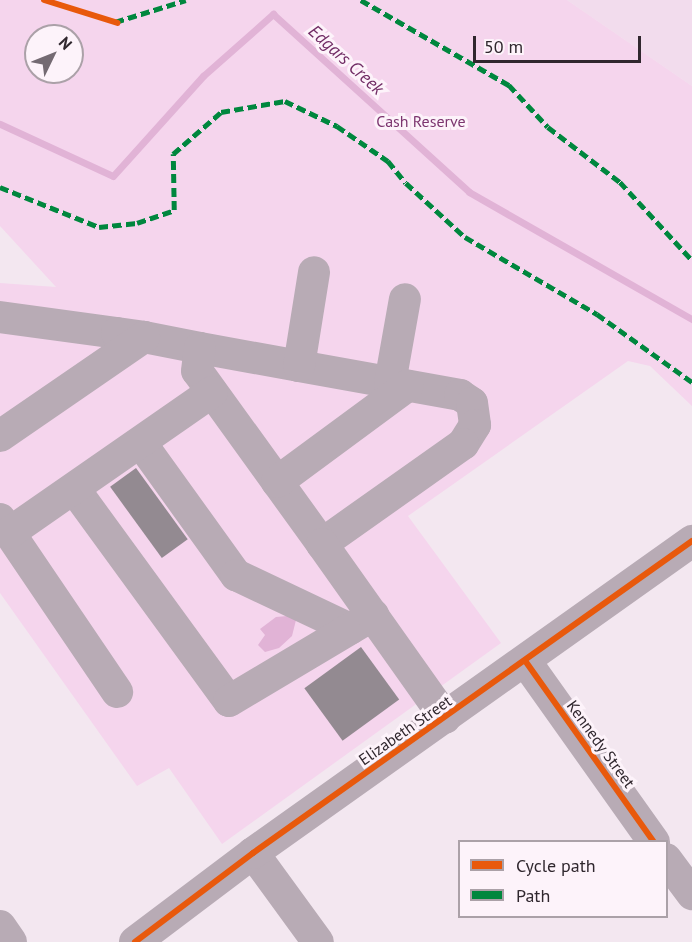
<!DOCTYPE html>
<html>
<head>
<meta charset="utf-8">
<style>
	body { margin:0 }
	#map { position:relative; width:692px; height:942px; overflow:hidden; background:#f3e7f0; font-family:"PT Sans",sans-serif }
	div>[style] { position:absolute }
	.built>* { inset:0; background:#f2dced }
	.green>* { inset:0; background:#f5d5ed }
	.water>* { inset:0; background:#e1b3d6 }
	.stream>* { height:7px; margin:-3.5px; padding:0 3.5px; transform-origin:3.5px; border-radius:3.5px; background:#e1b3d6 }
	.building>* { inset:0; background:#938a91; transform-origin:0 0 }
	.minor>* { height:32px; margin:-16px; padding:0 16px; transform-origin:16px; border-radius:16px; background:#b8abb5 }
	.quiet>* { height:4.5px; margin-top:-2.25px; transform-origin:0; background:repeating-linear-gradient(90deg,#00873e 0 9px,transparent 0 13.5px) }
	.cycleway>* { height:6px; margin:-3px; padding:0 3px; transform-origin:3px; border-radius:3px; background:#e8590c }
	span { translate:-50% -50%; white-space:nowrap; text-align:center; line-height:1.15; -webkit-text-stroke:6px #fdf3fa; paint-order:stroke }
	.park-label { font-size:16px; color:#7c356f }
	.street-label { font-size:16px; color:#30272e }
	.water-label { font-size:18px; color:#712c65; font-style:italic }
	.legend { position:absolute; left:458px; top:840px; width:210px; height:78px; box-sizing:border-box; background:#fdf3fa; border:2px solid #aba1a8; margin:0; padding:8px 10px; list-style:none; font-size:18px; color:#30272e }
	.legend li { display:flex; align-items:center; gap:12px; height:30px }
	.legend b { width:30px; border:2px solid #aba1a8 }
	.north { position:absolute; left:24px; top:24px; width:60px; height:60px; box-sizing:border-box; background:#fdf3fa; border:2px solid #aba1a8; border-radius:50%; rotate:47deg; font-size:16px; font-weight:700; line-height:24px; text-align:center; color:#30272e }
	.north::after { content:''; display:block; margin:auto; width:21px; height:27px; background:#746a72; clip-path:polygon(50% 0,100% 100%,50% 72%,0 100%) }
	.scale { position:absolute; left:473px; top:36px; width:168px; height:27px; box-sizing:border-box; border:3px solid #30272e; border-top:0; padding-left:8px; font-size:18px; line-height:21px; white-space:nowrap; color:#30272e; -webkit-text-stroke:4px #fdf3fa; paint-order:stroke }
</style>
</head>
<body>
<div id="map">
	<div class="built">
		<div style="clip-path:polygon(567px 0,692px 0,692px 86px)"></div>
	</div>
	<div class="green">
		<div style="clip-path:polygon(evenodd,0 0,567px 0,692px 86px,692px 406px,650px 366px,628px 361px,408px 516px,501px 643px,222px 844px,169px 768px,137px 786px,0 593px,0 283px,56px 287px,0 226px,0 0,36px 36px,72px 36px,72px 72px,36px 72px,36px 36px)"></div>
	</div>
	<div class="water">
		<div style="clip-path:polygon(287px 616px,296px 620px,292px 636px,279px 648px,265px 652px,258px 645px,265px 635px,260px 629px,276px 617px)"></div>
	</div>
	<div class="stream">
		<div style="left:0;top:124px;width:124px;rotate:24.7deg"></div>
		<div style="left:113px;top:176px;width:135px;rotate:-48deg"></div>
		<div style="left:203px;top:76px;width:94px;rotate:-41.5deg"></div>
		<div style="left:273px;top:14px;width:265px;rotate:42.2deg"></div>
		<div style="left:469px;top:192px;width:257px;rotate:29.7deg"></div>
	</div>
	<div class="building">
		<div style="left:136px;top:468px;width:88px;height:32px;rotate:54deg"></div>
		<div style="left:361px;top:647px;width:65px;height:70px;rotate:54deg"></div>
	</div>
	<div class="minor">
		<div style="left:0;top:317px;width:118px;rotate:7.8deg"></div>
		<div style="left:117px;top:333px;width:27px;rotate:8deg"></div>
		<div style="left:144px;top:337px;width:57px;rotate:11.1deg"></div>
		<div style="left:200px;top:348px;width:101px;rotate:10.3deg"></div>
		<div style="left:299px;top:366px;width:164px;rotate:10.2deg"></div>
		<div style="left:460px;top:395px;width:14px;rotate:34deg"></div>
		<div style="left:472px;top:403px;width:22px;rotate:82deg"></div>
		<div style="left:475px;top:425px;width:22px;rotate:122deg"></div>
		<div style="left:463px;top:444px;width:173px;rotate:144.7deg"></div>
		<div style="left:322px;top:544px;width:213px;rotate:-125.8deg"></div>
		<div style="left:197px;top:371px;width:23px;rotate:-83deg"></div>
		<div style="left:299px;top:366px;width:95px;rotate:-80.9deg"></div>
		<div style="left:390px;top:383px;width:85px;rotate:-79.9deg"></div>
		<div style="left:0;top:436px;width:175px;rotate:-34.5deg"></div>
		<div style="left:141px;top:443px;width:163px;rotate:54.3deg"></div>
		<div style="left:236px;top:575px;width:126px;rotate:25.3deg"></div>
		<div style="left:277px;top:482px;width:162px;rotate:-36.4deg"></div>
		<div style="left:75px;top:490px;width:261px;rotate:53.9deg"></div>
		<div style="left:229px;top:701px;width:168px;rotate:-30.8deg"></div>
		<div style="left:0;top:519px;width:209px;rotate:55.9deg"></div>
		<div style="left:9px;top:533px;width:247px;rotate:-34.8deg"></div>
		<div style="left:322px;top:544px;width:213px;rotate:54.7deg"></div>
		<div style="left:526px;top:662px;width:221px;rotate:54.6deg"></div>
		<div style="left:253px;top:853px;width:110px;rotate:53.9deg"></div>
		<div style="left:666px;top:859px;width:44px;rotate:53.4deg"></div>
		<div style="left:0;top:926px;width:19px;rotate:55deg"></div>
		<div style="left:135px;top:942px;width:148px;rotate:-37deg"></div>
		<div style="left:253px;top:853px;width:539px;rotate:-35.4deg"></div>
	</div>
	<div class="quiet">
		<div style="left:361px;top:0;width:171px;rotate:29.9deg"></div>
		<div style="left:509px;top:85px;width:57px;rotate:47.1deg"></div>
		<div style="left:548px;top:127px;width:91px;rotate:37.4deg"></div>
		<div style="left:620px;top:182px;width:106px;rotate:47.3deg"></div>
		<div style="left:115px;top:22px;width:74px;rotate:-17.2deg"></div>
		<div style="left:0;top:187px;width:107px;rotate:22deg"></div>
		<div style="left:99px;top:227px;width:38px;rotate:-6deg"></div>
		<div style="left:137px;top:223px;width:39px;rotate:-19deg"></div>
		<div style="left:174px;top:210px;width:56px;rotate:-91deg"></div>
		<div style="left:173px;top:154px;width:64px;rotate:-41.2deg"></div>
		<div style="left:221px;top:112px;width:65px;rotate:-9.8deg"></div>
		<div style="left:285px;top:101px;width:58px;rotate:25.7deg"></div>
		<div style="left:337px;top:126px;width:62px;rotate:34.5deg"></div>
		<div style="left:388px;top:161px;width:28px;rotate:51deg"></div>
		<div style="left:406px;top:183px;width:80px;rotate:42.5deg"></div>
		<div style="left:465px;top:237px;width:153px;rotate:30.3deg"></div>
		<div style="left:597px;top:314px;width:117px;rotate:35.6deg"></div>
	</div>
	<div class="cycleway">
		<div style="left:44px;top:0;width:77px;rotate:17.3deg"></div>
		<div style="left:526px;top:662px;width:221px;rotate:54.6deg"></div>
		<div style="left:135px;top:942px;width:148px;rotate:-37deg"></div>
		<div style="left:253px;top:853px;width:539px;rotate:-35.4deg"></div>
	</div>
	<div class="park-label">
		<span style="left:421px;top:121px">Cash Reserve</span>
	</div>
	<div class="street-label">
		<span style="left:405px;top:730px;rotate:-35deg">Elizabeth Street</span>
		<span style="left:601px;top:744px;rotate:54deg">Kennedy Street</span>
	</div>
	<div class="water-label">
		<span style="left:346px;top:60px;rotate:42deg">Edgars Creek</span>
	</div>
	<ul class="legend">
	<li><b style="height:8px;background:#e8590c"></b>Cycle path</li>
	<li><b style="height:8px;background:#00873e"></b>Path</li>
	</ul>
	<div class="north">N</div>
	<div class="scale">50 m</div>
</div>
</body>
</html>
